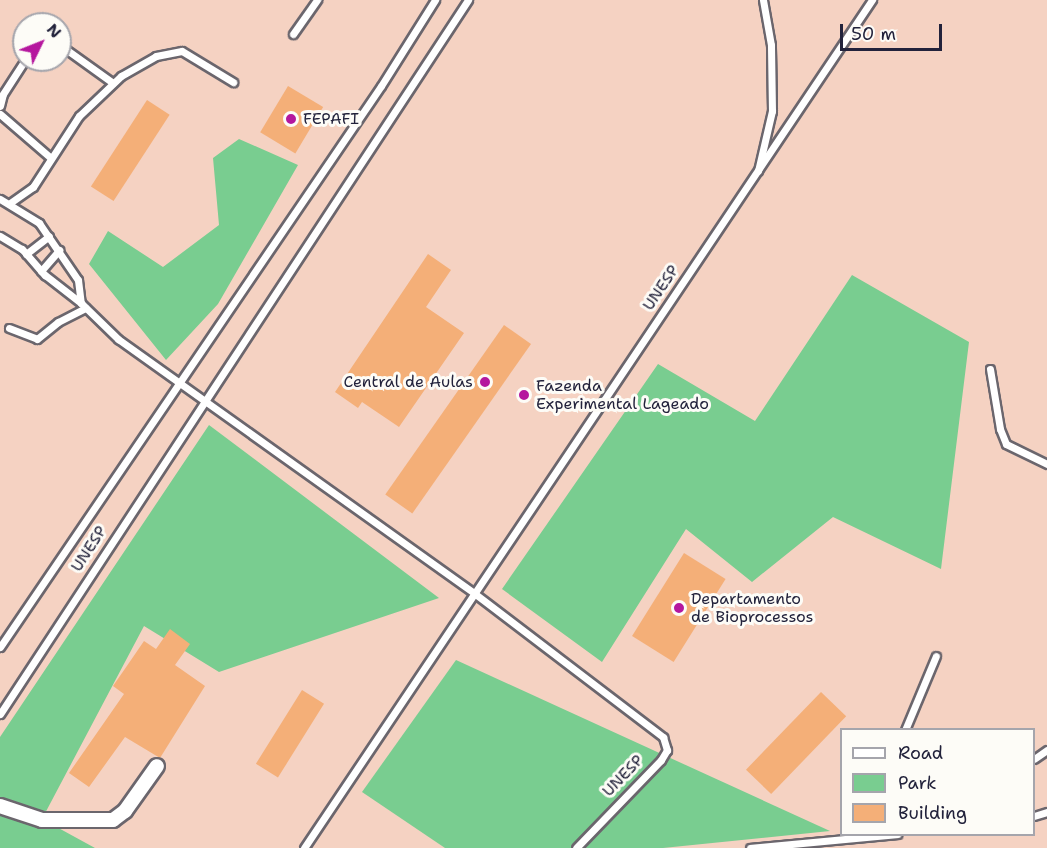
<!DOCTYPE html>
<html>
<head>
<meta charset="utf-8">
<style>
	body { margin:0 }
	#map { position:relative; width:1047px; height:848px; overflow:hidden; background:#f2e5ca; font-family:"Shantell Sans",sans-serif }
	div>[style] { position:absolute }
	.built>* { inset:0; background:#f5d2c2 }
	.green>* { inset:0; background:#79cd90 }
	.building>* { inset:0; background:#f4af78; transform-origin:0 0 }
	.roads { filter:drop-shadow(2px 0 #6b666d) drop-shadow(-2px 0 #6b666d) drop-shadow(0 2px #6b666d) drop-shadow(0 -2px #6b666d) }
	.service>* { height:7px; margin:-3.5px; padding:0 3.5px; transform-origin:3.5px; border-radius:3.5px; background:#fff }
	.minor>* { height:14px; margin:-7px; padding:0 7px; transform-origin:7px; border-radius:7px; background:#fff }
	.dots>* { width:16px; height:16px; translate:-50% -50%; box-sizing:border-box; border:3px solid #fdfcf7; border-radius:50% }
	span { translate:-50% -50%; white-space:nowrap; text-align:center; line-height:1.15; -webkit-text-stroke:6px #fdfcf7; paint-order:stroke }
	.poi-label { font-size:16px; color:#22223b }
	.left { translate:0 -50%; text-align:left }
	.right { translate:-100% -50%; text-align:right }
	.street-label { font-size:16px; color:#22223b }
	.legend { position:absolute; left:840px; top:728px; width:195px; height:108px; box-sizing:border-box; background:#fdfcf7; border:2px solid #a5a5ac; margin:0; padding:8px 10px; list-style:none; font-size:18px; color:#22223b }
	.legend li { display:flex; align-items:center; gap:12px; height:30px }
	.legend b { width:30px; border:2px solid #a5a5ac }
	.north { position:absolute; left:12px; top:12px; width:60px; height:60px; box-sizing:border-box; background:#fdfcf7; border:2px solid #a5a5ac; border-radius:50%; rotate:47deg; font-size:16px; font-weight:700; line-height:24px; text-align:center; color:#22223b }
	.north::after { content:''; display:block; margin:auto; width:21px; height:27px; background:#b5179e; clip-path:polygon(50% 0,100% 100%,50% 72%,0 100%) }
	.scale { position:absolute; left:840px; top:24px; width:102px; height:27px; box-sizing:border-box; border:3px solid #22223b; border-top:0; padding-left:8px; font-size:18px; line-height:21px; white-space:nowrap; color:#22223b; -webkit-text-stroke:4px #fdfcf7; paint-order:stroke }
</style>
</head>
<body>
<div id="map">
	<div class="built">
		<div style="clip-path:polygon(evenodd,0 0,1047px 0,1047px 848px,0 848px,0 0,24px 24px,60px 24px,60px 60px,24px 60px,24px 24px,0 0,842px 730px,1034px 730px,1034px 834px,842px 834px,842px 730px)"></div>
	</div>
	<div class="green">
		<div style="clip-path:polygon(239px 139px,298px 165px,218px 304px,166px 360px,89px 264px,108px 231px,163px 267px,219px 225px,213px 158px)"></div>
		<div style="clip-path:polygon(852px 275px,969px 342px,941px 569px,833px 517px,752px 582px,686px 529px,602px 662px,502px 589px,658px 364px,755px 421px)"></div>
		<div style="clip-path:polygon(209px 425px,439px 598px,219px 672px,144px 626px,42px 819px,95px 848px,0 848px,0 737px)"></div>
		<div style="clip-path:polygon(456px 660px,830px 831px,663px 848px,445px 848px,362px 792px)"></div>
	</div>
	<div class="building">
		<div style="left:288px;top:86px;width:41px;height:54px;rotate:31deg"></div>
		<div style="left:147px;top:100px;width:27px;height:103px;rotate:33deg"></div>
		<div style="clip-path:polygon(428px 254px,451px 270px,426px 307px,464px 333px,399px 427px,362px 402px,358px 408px,335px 392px)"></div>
		<div style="left:504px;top:325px;width:33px;height:207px;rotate:35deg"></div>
		<div style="left:684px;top:553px;width:49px;height:98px;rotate:32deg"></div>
		<div style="clip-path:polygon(170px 629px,190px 644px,175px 665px,205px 686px,160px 758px,125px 737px,89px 787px,69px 773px,124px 694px,113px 686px,131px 660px,144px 641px,156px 649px)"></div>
		<div style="left:302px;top:690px;width:26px;height:87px;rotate:32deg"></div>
		<div style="left:821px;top:692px;width:35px;height:108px;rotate:44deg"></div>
	</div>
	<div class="roads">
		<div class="service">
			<div style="left:293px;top:34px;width:42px;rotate:-54.8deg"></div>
			<div style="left:60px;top:45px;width:65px;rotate:35.6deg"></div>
			<div style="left:0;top:106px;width:12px;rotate:-76deg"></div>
			<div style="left:3px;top:94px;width:40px;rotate:-57.1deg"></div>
			<div style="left:0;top:114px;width:67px;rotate:40.8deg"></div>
			<div style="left:758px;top:171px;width:62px;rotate:-76.9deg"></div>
			<div style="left:772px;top:111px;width:66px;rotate:-90.9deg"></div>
			<div style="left:771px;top:45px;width:46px;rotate:-100.1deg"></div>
			<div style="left:0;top:199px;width:46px;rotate:31.6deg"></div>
			<div style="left:39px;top:223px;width:69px;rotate:55.6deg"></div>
			<div style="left:78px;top:280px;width:23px;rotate:83deg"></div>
			<div style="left:10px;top:203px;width:28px;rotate:-35deg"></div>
			<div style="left:33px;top:187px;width:85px;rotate:-57.1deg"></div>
			<div style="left:79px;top:116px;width:58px;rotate:-43.6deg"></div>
			<div style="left:121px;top:76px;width:40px;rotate:-29.7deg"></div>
			<div style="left:156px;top:56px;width:26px;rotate:-11deg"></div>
			<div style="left:182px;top:51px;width:60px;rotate:31.3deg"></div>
			<div style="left:0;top:236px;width:26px;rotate:31deg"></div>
			<div style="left:22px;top:249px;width:35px;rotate:49deg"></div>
			<div style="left:45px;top:275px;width:46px;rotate:37.9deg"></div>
			<div style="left:81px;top:303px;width:52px;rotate:44.2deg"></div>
			<div style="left:118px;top:339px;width:437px;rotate:35.5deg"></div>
			<div style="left:474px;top:593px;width:238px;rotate:37.3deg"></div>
			<div style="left:663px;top:737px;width:14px;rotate:73deg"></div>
			<div style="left:667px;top:750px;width:12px;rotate:121deg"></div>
			<div style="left:661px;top:760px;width:122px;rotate:134deg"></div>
			<div style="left:26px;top:254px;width:29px;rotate:-38deg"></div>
			<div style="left:41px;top:271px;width:28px;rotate:-49deg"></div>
			<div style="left:9px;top:328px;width:30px;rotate:21deg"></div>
			<div style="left:37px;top:339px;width:27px;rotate:-39deg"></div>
			<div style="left:58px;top:322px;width:31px;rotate:-27deg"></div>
			<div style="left:990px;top:369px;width:61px;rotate:80.5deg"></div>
			<div style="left:1000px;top:429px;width:16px;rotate:68deg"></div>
			<div style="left:1006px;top:444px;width:46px;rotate:26deg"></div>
			<div style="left:0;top:647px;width:678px;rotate:-55.82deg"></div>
			<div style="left:381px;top:86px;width:102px;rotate:-57.9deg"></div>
			<div style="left:0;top:714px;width:854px;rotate:-56.76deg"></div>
			<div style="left:905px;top:730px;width:80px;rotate:-67.3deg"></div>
			<div style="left:1034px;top:759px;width:16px;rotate:-35deg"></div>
			<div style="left:1034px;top:816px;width:14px;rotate:-17deg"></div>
			<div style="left:304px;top:848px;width:1021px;rotate:-56.19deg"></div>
			<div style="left:750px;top:848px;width:148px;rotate:-5.4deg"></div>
		</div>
		<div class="minor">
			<div style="left:0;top:806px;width:44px;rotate:18.4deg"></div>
			<div style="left:42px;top:820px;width:71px"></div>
			<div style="left:113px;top:820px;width:15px;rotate:-37deg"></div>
			<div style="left:125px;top:811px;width:55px;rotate:-54.6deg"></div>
		</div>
	</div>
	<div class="dots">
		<div style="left:291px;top:119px;background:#b5179e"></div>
		<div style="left:485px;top:382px;background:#b5179e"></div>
		<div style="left:524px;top:395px;background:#b5179e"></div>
		<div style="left:679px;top:608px;background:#b5179e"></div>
	</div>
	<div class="poi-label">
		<span class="left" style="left:303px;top:119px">FEPAFI</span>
		<span class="right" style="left:473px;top:382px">Central de Aulas</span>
		<span class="left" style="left:536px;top:395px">Fazenda<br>Experimental Lageado</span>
		<span class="left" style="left:691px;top:608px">Departamento<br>de Bioprocessos</span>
	</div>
	<div class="street-label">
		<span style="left:661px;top:288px;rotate:-56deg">UNESP</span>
		<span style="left:89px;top:549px;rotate:-57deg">UNESP</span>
		<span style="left:623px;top:776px;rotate:-46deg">UNESP</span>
	</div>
	<ul class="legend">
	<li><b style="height:8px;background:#fff"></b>Road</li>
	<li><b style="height:16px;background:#79cd90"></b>Park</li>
	<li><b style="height:16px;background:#f4af78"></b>Building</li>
	</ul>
	<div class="north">N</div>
	<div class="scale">50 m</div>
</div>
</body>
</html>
